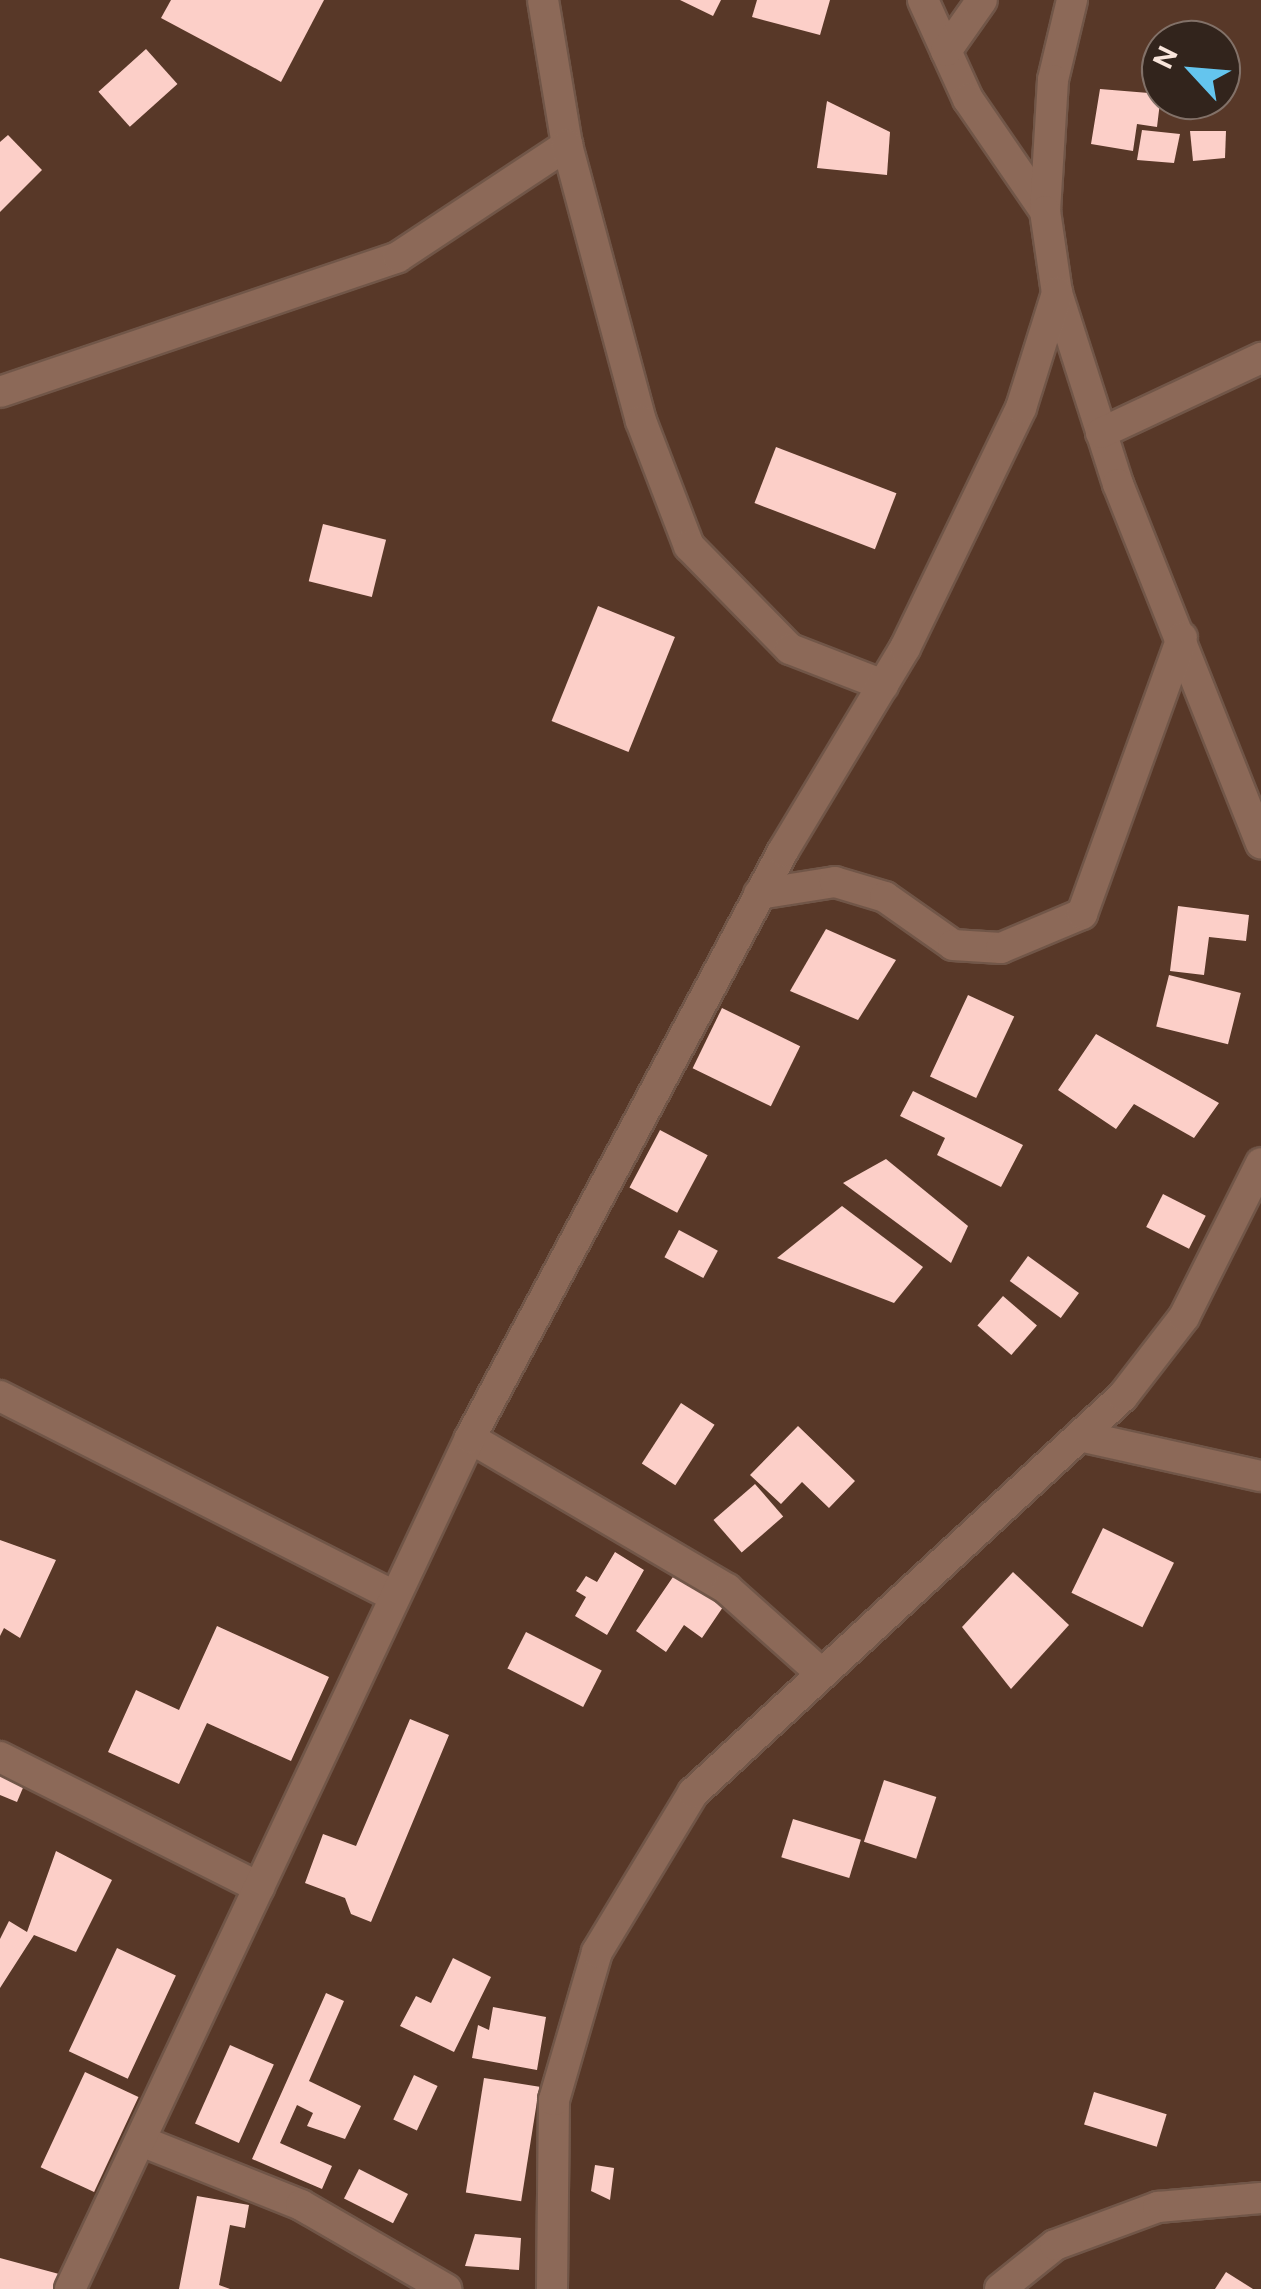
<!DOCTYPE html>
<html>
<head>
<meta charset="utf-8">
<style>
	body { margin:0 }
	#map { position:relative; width:1261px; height:2289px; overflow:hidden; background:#583828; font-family:"DM Sans",sans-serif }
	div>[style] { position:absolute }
	.building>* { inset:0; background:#fccfc8; transform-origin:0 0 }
	.roads { filter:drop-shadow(2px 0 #715648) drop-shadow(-2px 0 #715648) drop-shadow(0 2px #715648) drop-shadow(0 -2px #715648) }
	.minor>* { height:30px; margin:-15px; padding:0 15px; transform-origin:15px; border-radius:15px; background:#8c6958 }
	span { translate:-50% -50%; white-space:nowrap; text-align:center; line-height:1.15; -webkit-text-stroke:10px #32241c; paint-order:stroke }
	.north { position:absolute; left:1141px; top:20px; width:100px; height:100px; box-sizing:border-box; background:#32241c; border:2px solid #827168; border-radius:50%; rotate:296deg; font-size:28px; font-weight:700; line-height:40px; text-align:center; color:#f9e5db }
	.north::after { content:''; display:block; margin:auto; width:35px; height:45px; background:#64c5ee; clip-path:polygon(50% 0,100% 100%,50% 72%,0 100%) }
</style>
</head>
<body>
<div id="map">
	<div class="building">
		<div style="clip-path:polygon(171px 0,324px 0,281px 82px,161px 18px)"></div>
		<div style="clip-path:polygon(680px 0,721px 0,713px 16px)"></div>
		<div style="clip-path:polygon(757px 0,830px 0,820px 35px,752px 17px)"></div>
		<div style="left:146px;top:49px;width:47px;height:64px;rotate:48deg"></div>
		<div style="clip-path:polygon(1100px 89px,1161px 94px,1157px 127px,1137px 124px,1133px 151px,1091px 144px)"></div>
		<div style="clip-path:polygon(827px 101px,890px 132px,887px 175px,817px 168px)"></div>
		<div style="clip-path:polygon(1142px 130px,1180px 134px,1174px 163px,1137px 160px)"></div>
		<div style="clip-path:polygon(1190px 131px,1226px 131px,1225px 158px,1193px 161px)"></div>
		<div style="clip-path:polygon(8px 135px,42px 170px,0 212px,0 142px)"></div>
		<div style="left:776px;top:447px;width:129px;height:60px;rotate:21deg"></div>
		<div style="left:323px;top:524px;width:65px;height:59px;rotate:14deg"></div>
		<div style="left:598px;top:606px;width:83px;height:124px;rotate:22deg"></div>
		<div style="clip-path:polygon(1178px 906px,1249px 915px,1246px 941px,1209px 937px,1204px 975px,1170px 971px)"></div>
		<div style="clip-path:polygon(826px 929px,896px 960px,858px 1020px,790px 991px)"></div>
		<div style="left:1169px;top:975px;width:74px;height:53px;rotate:14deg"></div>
		<div style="left:968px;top:995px;width:51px;height:90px;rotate:25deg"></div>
		<div style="left:722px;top:1008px;width:87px;height:67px;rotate:26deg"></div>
		<div style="clip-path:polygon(1096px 1034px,1219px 1103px,1194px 1138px,1134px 1104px,1116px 1129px,1058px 1090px)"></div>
		<div style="clip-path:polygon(913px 1091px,1023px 1145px,1001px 1187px,937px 1155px,945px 1138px,900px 1116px)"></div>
		<div style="left:660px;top:1130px;width:54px;height:65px;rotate:28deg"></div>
		<div style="clip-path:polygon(886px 1159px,968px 1226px,951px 1263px,843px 1183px)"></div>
		<div style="left:1163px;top:1194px;width:48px;height:37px;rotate:27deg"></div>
		<div style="clip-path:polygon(842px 1206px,923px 1267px,894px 1303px,777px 1258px)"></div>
		<div style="left:679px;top:1230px;width:44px;height:31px;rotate:28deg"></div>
		<div style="left:1028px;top:1256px;width:63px;height:31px;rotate:36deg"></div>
		<div style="left:1003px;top:1296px;width:45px;height:39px;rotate:41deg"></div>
		<div style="left:681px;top:1403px;width:40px;height:72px;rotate:33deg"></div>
		<div style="clip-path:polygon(798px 1426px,855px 1481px,829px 1508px,802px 1482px,781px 1504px,750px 1475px)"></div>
		<div style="left:755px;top:1484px;width:43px;height:55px;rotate:49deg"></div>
		<div style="left:1103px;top:1528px;width:79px;height:72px;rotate:26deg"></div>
		<div style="clip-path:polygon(0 1540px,56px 1560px,20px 1638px,4px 1628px,0 1636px)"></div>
		<div style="clip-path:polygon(615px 1552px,644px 1570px,607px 1635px,575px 1616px,586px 1597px,576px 1591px,586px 1576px,597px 1582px)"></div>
		<div style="clip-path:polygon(1013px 1572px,1069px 1625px,1011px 1689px,962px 1627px)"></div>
		<div style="clip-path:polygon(675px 1574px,723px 1607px,702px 1638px,684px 1625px,666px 1652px,636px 1631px)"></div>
		<div style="clip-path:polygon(217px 1626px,329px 1677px,291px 1761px,207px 1723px,179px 1784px,108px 1752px,136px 1690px,179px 1710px)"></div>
		<div style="left:526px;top:1632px;width:85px;height:41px;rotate:27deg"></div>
		<div style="clip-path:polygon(410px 1719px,449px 1735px,371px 1922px,351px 1914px,345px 1898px,305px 1883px,323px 1834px,356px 1846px)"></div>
		<div style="clip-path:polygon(0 1773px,25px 1783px,17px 1802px,0 1795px)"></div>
		<div style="left:884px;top:1780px;width:55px;height:65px;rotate:18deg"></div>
		<div style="left:793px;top:1819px;width:71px;height:40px;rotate:17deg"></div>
		<div style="clip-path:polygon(56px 1851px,112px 1880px,76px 1952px,34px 1935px,0 1988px,0 1939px,9px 1921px,27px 1932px)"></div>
		<div style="left:117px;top:1948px;width:65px;height:114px;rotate:25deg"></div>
		<div style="clip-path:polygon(453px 1958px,491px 1977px,454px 2052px,400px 2026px,416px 1996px,431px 2003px)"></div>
		<div style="clip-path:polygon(326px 1993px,344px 2001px,309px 2081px,361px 2106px,345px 2139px,307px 2126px,313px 2113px,297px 2105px,280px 2143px,332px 2166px,322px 2189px,252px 2159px)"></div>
		<div style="clip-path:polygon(493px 2007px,546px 2017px,537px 2070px,472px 2058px,478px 2025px,489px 2030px)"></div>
		<div style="left:230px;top:2045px;width:48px;height:86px;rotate:24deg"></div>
		<div style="left:85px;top:2072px;width:59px;height:105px;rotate:25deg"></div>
		<div style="left:414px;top:2075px;width:26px;height:49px;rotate:25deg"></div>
		<div style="left:484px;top:2078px;width:56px;height:116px;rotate:9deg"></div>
		<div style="left:1094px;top:2092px;width:76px;height:34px;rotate:17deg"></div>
		<div style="clip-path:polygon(595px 2165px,614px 2168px,610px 2200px,591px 2191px)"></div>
		<div style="left:359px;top:2169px;width:55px;height:33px;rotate:27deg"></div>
		<div style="clip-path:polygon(197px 2196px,249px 2205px,245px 2228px,230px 2225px,219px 2285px,230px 2289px,179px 2289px)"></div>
		<div style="clip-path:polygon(475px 2234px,521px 2238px,519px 2270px,465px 2266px)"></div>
		<div style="clip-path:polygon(0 2258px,59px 2274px,55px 2289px,0 2289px)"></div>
		<div style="clip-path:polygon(1226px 2272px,1253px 2289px,1215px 2289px)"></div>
	</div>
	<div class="roads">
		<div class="minor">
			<div style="left:543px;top:0;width:147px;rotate:80.6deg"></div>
			<div style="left:923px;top:0;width:109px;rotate:65.6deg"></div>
			<div style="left:968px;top:99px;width:136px;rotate:55.5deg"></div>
			<div style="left:1072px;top:0;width:82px;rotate:103.4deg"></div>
			<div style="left:1053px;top:80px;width:131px;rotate:93.5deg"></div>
			<div style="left:1045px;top:211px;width:83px;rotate:81.7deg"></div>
			<div style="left:1057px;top:293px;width:201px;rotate:72.3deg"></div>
			<div style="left:1118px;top:484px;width:387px;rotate:68.3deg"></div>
			<div style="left:946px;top:51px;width:62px;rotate:-54.8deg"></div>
			<div style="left:0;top:392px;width:420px;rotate:-18.7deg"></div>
			<div style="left:398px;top:257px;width:203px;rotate:-33.5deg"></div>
			<div style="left:567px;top:145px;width:286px;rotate:75deg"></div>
			<div style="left:641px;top:421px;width:134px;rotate:69deg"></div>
			<div style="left:689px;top:546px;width:144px;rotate:45.6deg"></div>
			<div style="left:790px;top:649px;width:100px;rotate:21.2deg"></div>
			<div style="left:1101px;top:433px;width:177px;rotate:-25.1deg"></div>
			<div style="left:759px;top:894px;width:77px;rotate:-9deg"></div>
			<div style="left:835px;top:882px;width:52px;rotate:16.7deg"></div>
			<div style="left:885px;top:897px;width:83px;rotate:35.2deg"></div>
			<div style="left:953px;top:945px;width:48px;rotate:3.6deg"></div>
			<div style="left:1001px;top:948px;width:88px;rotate:-22.8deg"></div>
			<div style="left:1082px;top:914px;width:294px;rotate:-70.1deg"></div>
			<div style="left:0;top:1396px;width:442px;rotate:26.9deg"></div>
			<div style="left:1080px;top:1436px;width:185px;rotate:12.5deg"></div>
			<div style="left:470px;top:1438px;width:298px;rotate:30.4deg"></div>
			<div style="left:727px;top:1589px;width:126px;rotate:41.8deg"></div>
			<div style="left:0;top:1757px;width:290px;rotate:26.7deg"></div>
			<div style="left:141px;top:2141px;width:172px;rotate:21.8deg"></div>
			<div style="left:301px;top:2205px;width:168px;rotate:30.1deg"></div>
			<div style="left:70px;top:2289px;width:940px;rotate:-64.82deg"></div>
			<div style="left:470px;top:1438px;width:665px;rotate:-61.93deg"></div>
			<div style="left:783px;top:851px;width:237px;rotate:-59deg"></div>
			<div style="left:905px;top:648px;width:267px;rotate:-64.2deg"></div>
			<div style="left:1021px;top:408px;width:121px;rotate:-72.6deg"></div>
			<div style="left:552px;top:2289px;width:189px;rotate:-89.4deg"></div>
			<div style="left:554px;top:2100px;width:154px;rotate:-73.8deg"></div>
			<div style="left:597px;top:1952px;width:186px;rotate:-58.9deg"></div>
			<div style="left:693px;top:1793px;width:585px;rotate:-42.71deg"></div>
			<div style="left:1123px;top:1396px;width:100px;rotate:-52.3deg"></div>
			<div style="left:1184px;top:1317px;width:172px;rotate:-63.4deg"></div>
			<div style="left:1000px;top:2289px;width:70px;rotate:-38.7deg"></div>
			<div style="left:1055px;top:2245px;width:110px;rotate:-20.3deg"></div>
			<div style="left:1158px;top:2207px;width:103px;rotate:-5deg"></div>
		</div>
	</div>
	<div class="north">N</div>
</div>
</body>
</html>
